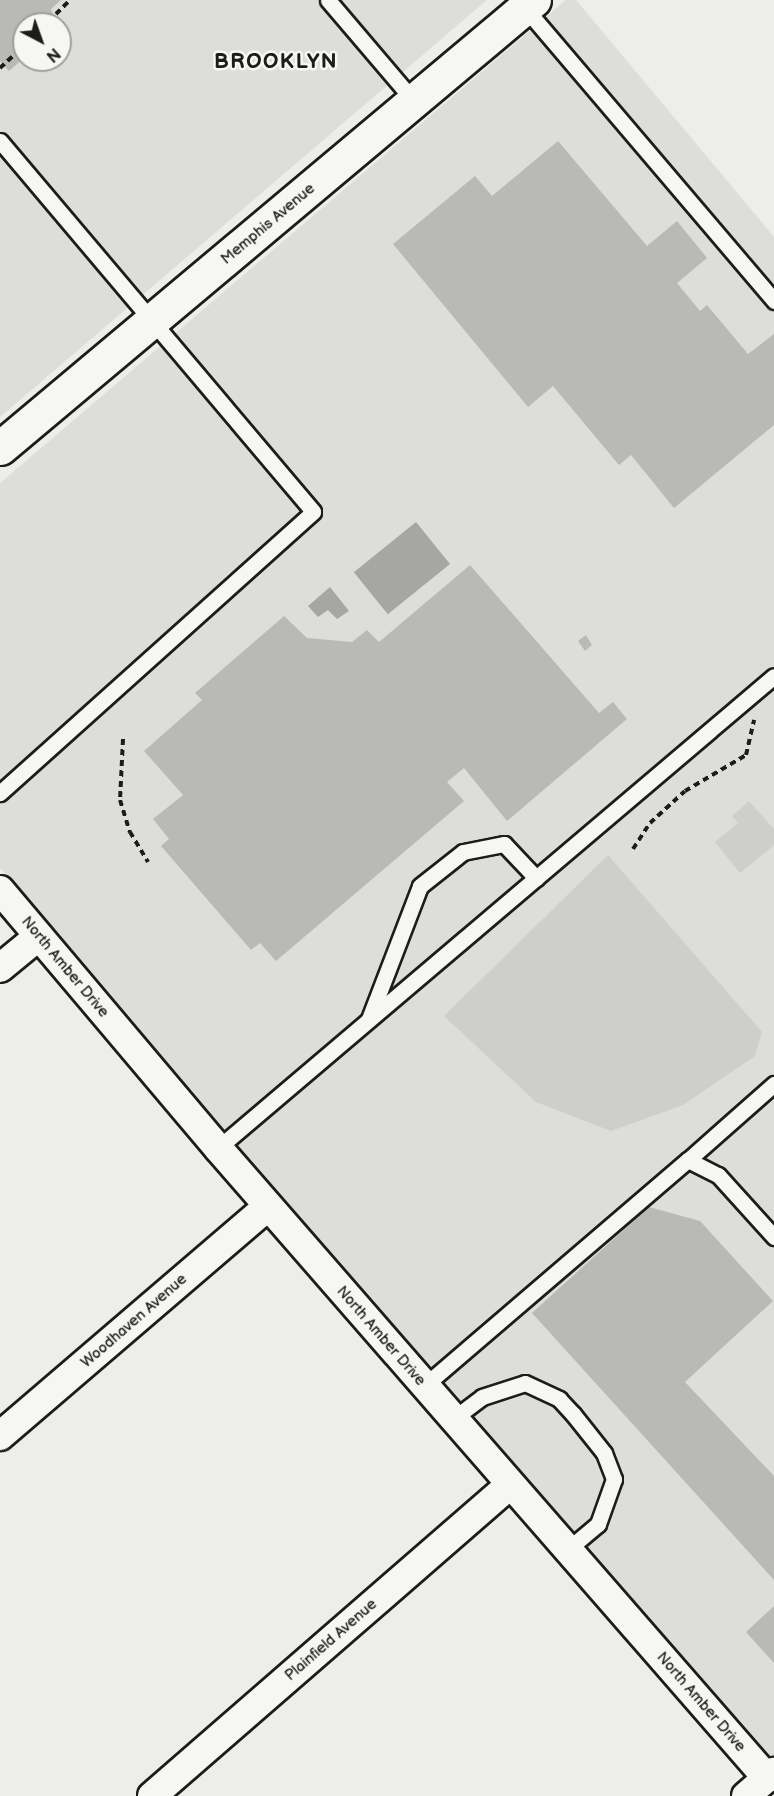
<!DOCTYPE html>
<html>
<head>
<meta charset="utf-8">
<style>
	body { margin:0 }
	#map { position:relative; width:774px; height:1796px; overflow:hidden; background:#edede9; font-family:"Balsamiq Sans",sans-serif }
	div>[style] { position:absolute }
	.built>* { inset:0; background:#ddddda }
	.green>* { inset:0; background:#cececb }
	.water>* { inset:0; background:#a6a6a3; transform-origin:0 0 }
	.building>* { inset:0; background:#b9b9b6 }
	.path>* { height:4px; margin-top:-2px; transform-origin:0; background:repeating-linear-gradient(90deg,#1c1c1c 0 6px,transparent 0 10.5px) }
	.roads { filter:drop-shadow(2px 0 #1c1c1c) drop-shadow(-2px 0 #1c1c1c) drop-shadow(0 2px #1c1c1c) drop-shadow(0 -2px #1c1c1c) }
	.lane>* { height:15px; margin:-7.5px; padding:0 7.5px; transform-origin:7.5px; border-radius:7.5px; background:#f6f6f2 }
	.street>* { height:28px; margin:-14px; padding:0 14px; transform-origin:14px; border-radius:14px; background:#f6f6f2 }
	.secondary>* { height:33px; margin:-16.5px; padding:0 16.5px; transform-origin:16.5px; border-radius:16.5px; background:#f6f6f2 }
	span { translate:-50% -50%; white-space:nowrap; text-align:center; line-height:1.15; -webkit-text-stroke:5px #f6f6f2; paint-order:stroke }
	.street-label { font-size:15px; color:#1c1c1c }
	.district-label { font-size:21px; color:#1c1c1c; font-weight:700; letter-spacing:1.5px }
	.north { position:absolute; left:12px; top:12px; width:60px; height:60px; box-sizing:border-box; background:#f6f6f2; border:2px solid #9f9f9c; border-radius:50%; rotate:139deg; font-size:16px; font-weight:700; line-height:24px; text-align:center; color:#1c1c1c }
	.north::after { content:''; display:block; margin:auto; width:21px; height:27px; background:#1c1c1c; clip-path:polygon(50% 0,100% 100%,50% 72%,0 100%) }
</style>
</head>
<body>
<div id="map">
	<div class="built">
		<div style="clip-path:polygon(evenodd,0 0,487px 0,0 417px,0 0,24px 24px,60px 24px,60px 60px,24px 60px,24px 24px)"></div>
		<div style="clip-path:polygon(566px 0,576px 0,774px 237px,774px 1756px,766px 1762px,0 868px,0 483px)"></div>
	</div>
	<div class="green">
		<div style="clip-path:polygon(749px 801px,774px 829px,774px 845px,740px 873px,715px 842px,738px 823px,732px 816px)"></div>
		<div style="clip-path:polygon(608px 855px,762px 1032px,755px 1056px,683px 1105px,611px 1131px,536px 1102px,444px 1016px)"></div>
	</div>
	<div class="water">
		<div style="left:416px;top:522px;width:54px;height:80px;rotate:51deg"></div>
		<div style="clip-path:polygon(330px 587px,349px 611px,337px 619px,328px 610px,318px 617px,308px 606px)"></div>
	</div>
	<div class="building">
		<div style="clip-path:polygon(0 0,61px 0,51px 9px,56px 24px,24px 24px,24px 58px,9px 71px,0 61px)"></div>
		<div style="clip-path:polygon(558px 141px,647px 246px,677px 221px,707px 258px,677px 283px,700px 311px,707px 305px,748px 354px,774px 334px,774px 425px,674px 508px,631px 455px,619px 465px,553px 386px,528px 407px,393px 244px,475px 176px,492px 196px)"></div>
		<div style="clip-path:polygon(470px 565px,599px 713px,613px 702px,627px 719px,507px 821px,464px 768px,447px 782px,464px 801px,276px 961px,260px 943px,251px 950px,161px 846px,169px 839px,153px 819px,183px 795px,144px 751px,202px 700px,195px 693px,284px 616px,307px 638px,352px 642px,367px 630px,379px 642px)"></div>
		<div style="clip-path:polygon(586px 635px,592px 645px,585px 651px,578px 641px)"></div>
		<div style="clip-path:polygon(649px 1207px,700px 1221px,773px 1301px,685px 1382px,774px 1476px,774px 1580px,532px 1313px)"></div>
		<div style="clip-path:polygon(774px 1606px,774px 1663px,746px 1632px)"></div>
	</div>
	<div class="path">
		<div style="left:56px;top:24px;width:10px;rotate:-90deg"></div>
		<div style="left:56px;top:14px;width:20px;rotate:-45deg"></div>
		<div style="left:0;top:68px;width:33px;rotate:-43deg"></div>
		<div style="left:123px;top:739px;width:61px;rotate:92.8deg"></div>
		<div style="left:120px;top:800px;width:34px;rotate:73deg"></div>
		<div style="left:130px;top:832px;width:35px;rotate:59deg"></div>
		<div style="left:633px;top:849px;width:31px;rotate:-57deg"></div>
		<div style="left:650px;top:823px;width:47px;rotate:-42.4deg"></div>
		<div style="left:685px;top:791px;width:71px;rotate:-30.5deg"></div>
		<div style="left:746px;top:755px;width:36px;rotate:-77deg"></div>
	</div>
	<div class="roads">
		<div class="lane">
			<div style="left:328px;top:0;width:133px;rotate:49.6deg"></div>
			<div style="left:525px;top:8px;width:385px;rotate:49.6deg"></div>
			<div style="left:0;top:141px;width:485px;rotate:49.8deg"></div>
			<div style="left:313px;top:512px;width:421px;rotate:138.1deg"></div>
			<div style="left:369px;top:1019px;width:142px;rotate:-69deg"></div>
			<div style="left:420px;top:886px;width:55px;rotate:-38.3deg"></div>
			<div style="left:463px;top:852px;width:42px;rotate:-11deg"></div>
			<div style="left:504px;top:844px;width:47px;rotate:46.7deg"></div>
			<div style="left:218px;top:1148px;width:729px;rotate:-40.33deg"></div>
			<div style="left:688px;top:1160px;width:115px;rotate:-41.5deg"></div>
			<div style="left:424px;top:1386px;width:348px;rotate:-40.6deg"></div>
			<div style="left:688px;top:1160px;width:34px;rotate:27deg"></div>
			<div style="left:718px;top:1175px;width:84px;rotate:47.9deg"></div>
			<div style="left:453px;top:1419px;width:36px;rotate:-37deg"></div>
			<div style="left:482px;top:1397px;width:45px;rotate:-18deg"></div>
			<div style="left:525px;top:1383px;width:38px;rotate:25deg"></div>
			<div style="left:559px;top:1399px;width:21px;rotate:47deg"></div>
			<div style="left:573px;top:1414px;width:50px;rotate:51.5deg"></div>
			<div style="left:604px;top:1453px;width:28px;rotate:69deg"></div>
			<div style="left:614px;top:1479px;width:48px;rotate:109.6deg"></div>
			<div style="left:598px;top:1524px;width:40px;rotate:140deg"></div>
		</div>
		<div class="street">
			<div style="left:0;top:890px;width:338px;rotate:49.8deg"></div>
			<div style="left:218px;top:1148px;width:836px;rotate:48.93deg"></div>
			<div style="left:0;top:968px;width:50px;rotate:-39.4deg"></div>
			<div style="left:0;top:1436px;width:353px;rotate:-40.6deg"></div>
			<div style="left:152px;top:1796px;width:474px;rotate:-41deg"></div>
			<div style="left:746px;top:1796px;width:37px;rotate:-41deg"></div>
		</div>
		<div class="secondary">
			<div style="left:0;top:448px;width:697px;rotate:-40deg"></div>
		</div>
	</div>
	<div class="street-label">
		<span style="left:268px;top:224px;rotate:-40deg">Memphis Avenue</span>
		<span style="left:65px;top:967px;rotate:50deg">North Amber Drive</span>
		<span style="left:134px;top:1321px;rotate:-41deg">Woodhaven Avenue</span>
		<span style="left:381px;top:1336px;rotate:49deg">North Amber Drive</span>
		<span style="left:331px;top:1640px;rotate:-41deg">Plainfield Avenue</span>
		<span style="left:701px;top:1702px;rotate:49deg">North Amber Drive</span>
	</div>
	<div class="district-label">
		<span style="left:276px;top:62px">BROOKLYN</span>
	</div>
	<div class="north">N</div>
</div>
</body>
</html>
